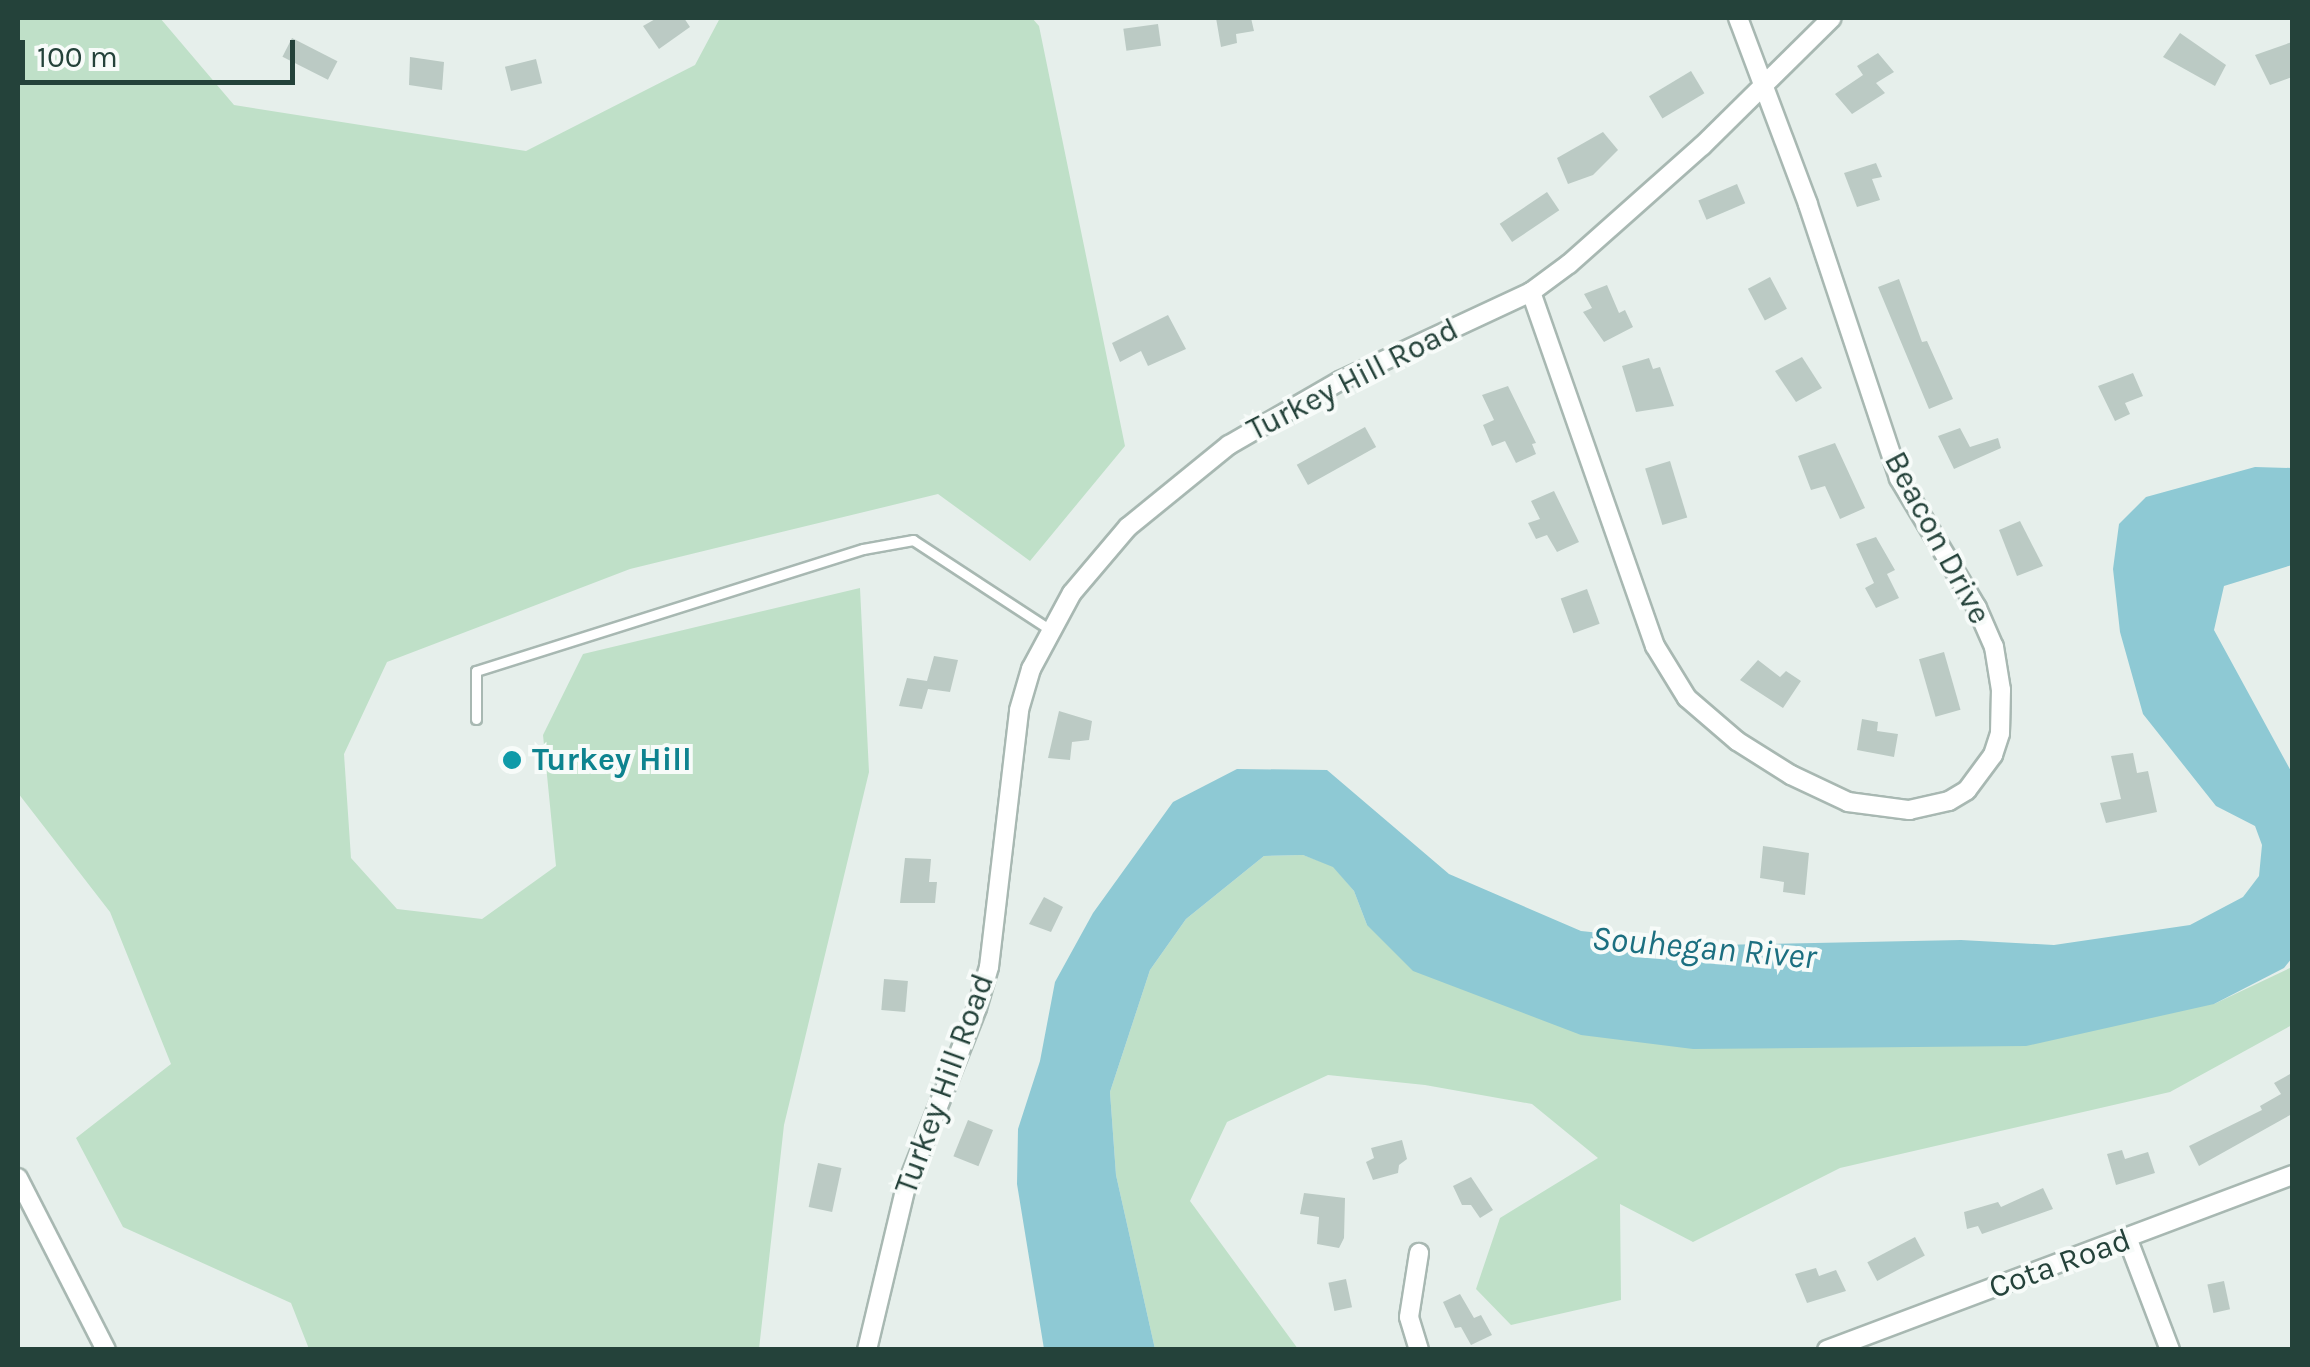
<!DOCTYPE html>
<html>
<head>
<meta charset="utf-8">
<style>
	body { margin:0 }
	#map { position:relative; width:2310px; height:1367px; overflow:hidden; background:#e6efeb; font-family:Karla,sans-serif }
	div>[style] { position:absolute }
	.green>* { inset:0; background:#bfe0c8 }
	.water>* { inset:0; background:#8ec9d4 }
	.building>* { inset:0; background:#bbcac4; transform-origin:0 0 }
	.roads { filter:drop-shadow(2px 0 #a8b8b2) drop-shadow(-2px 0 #a8b8b2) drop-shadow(0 2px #a8b8b2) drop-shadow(0 -2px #a8b8b2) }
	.lane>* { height:9px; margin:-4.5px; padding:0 4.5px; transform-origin:4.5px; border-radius:4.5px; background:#fff }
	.street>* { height:18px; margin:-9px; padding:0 9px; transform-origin:9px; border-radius:9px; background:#fff }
	.dots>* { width:28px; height:28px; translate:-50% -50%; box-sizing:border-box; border:5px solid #f7fbf9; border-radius:50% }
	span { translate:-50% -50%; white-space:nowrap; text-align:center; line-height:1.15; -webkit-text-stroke:8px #f7fbf9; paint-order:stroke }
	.street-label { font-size:32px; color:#24423a }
	.culture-label { font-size:32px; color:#0d838f; font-weight:700 }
	.left { translate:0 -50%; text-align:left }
	.water-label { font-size:35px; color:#1c6f80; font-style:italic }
	.frame { position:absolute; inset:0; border:20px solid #24423a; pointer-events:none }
	.scale { position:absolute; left:20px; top:40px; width:275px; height:45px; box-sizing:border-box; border:5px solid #24423a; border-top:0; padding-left:12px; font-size:30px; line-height:35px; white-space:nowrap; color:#24423a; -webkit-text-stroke:8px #f7fbf9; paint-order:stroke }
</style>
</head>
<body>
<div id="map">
	<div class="green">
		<div style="clip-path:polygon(18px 18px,160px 18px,234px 105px,526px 151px,695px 65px,720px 18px,1032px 18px,1039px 26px,1125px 446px,1030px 561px,938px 494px,630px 569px,387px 662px,344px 754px,351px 858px,397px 909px,482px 919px,556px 866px,543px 735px,583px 654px,860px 588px,869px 772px,784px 1125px,759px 1349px,309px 1349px,291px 1303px,123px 1227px,76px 1138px,171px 1064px,110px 912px,18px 793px)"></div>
		<div style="clip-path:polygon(1303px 855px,1333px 866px,1354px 891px,1367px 925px,2214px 1004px,2292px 967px,2292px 1025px,2170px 1092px,1840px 1168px,1693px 1242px,1620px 1204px,1621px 1300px,1511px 1325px,1476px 1289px,1500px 1218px,1598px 1158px,1532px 1104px,1425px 1085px,1328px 1075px,1227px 1122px,1190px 1201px,1298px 1349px,1155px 1349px,1116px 1175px,1110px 1092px,1150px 970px,1186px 919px,1264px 856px)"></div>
	</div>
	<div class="water">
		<div style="clip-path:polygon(2255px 467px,2292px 468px,2292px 565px,2224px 586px,2214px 630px,2292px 773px,2292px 958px,2284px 968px,2214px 1004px,2026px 1046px,1693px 1049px,1581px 1035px,1413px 971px,1367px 925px,1354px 891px,1333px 867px,1303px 855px,1264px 856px,1186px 919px,1150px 970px,1110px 1092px,1116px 1175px,1155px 1349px,1044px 1349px,1017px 1184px,1018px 1129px,1040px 1061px,1055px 982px,1093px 913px,1173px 802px,1237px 769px,1327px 770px,1449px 874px,1581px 931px,1714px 945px,1961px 940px,2054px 945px,2190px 925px,2243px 897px,2259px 876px,2262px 845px,2255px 826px,2216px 806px,2143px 714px,2120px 632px,2113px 569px,2119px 524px,2146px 497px)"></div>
	</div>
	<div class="building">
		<div style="clip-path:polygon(657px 18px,684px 18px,690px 27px,659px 49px,643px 26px)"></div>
		<div style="clip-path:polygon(1216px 18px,1251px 18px,1254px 31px,1236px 34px,1237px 43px,1221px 47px)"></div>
		<div style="left:1158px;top:24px;width:22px;height:35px;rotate:82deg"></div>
		<div style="clip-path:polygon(2180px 33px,2226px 65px,2215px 86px,2163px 57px)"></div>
		<div style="left:292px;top:38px;width:51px;height:21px;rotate:27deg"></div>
		<div style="clip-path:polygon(2292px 42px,2292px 77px,2270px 85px,2255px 55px)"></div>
		<div style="clip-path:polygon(1878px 53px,1894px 72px,1876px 83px,1885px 93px,1852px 114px,1835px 94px,1863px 75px,1857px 66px)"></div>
		<div style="clip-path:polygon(410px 57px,444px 62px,442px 90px,409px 85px)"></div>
		<div style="left:536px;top:59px;width:25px;height:32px;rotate:76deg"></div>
		<div style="left:1691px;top:71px;width:26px;height:49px;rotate:59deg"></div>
		<div style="clip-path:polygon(1603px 132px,1618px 150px,1593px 175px,1568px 184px,1557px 158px)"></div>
		<div style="clip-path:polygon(1876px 163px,1882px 177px,1872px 179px,1880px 200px,1857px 207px,1844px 173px)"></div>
		<div style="left:1737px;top:184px;width:21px;height:42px;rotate:67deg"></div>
		<div style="left:1547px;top:192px;width:22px;height:57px;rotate:56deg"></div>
		<div style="left:1770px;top:277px;width:36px;height:25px;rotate:62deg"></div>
		<div style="clip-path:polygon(1899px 279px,1922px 342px,1927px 341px,1953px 399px,1929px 409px,1878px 287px)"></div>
		<div style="clip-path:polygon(1607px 285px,1619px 313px,1625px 310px,1633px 327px,1604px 342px,1583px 312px,1592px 308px,1584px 294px)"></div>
		<div style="clip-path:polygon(1168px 315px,1186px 349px,1148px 366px,1141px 351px,1120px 362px,1112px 343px)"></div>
		<div style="clip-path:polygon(1802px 357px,1822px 388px,1796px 402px,1775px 371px)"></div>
		<div style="clip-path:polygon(1649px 358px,1653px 369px,1660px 367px,1674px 406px,1636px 412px,1622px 366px)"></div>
		<div style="clip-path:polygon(2133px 373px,2143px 396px,2125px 403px,2130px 414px,2115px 421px,2098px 386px)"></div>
		<div style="clip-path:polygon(1508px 386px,1536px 443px,1532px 444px,1536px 454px,1516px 463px,1505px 441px,1492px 446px,1483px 425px,1494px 420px,1482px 395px)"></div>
		<div style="left:1365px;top:427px;width:23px;height:78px;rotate:61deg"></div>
		<div style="clip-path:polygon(1960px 428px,1970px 447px,1998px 438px,2001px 448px,1954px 469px,1938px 436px)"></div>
		<div style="clip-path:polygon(1835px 443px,1865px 508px,1840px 519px,1825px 486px,1811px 490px,1798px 456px)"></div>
		<div style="left:1670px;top:461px;width:59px;height:26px;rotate:73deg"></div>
		<div style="clip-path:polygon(1554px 491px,1579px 542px,1557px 552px,1547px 535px,1536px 539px,1528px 523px,1540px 519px,1531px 501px)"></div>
		<div style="clip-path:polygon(2020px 521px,2043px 566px,2017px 576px,1999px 530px)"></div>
		<div style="clip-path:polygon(1876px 537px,1895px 570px,1887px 574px,1899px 598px,1876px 608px,1865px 588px,1874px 583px,1856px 544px)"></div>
		<div style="left:1587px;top:589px;width:37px;height:28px;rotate:70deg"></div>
		<div style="left:1944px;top:652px;width:60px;height:26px;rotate:74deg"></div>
		<div style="clip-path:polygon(934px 656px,958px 660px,950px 692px,928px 689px,922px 709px,899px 706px,907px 678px,927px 681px)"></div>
		<div style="clip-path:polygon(1758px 660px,1780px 677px,1786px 671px,1801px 681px,1783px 708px,1740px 680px)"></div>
		<div style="clip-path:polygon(1059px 711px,1092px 721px,1089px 740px,1072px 742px,1070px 760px,1048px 758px)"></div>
		<div style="clip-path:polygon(1862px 719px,1878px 722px,1877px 731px,1898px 734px,1894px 757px,1857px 750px)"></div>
		<div style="clip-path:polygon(2133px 753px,2137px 773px,2148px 771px,2157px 812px,2106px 823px,2100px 803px,2121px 799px,2111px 756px)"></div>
		<div style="clip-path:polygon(1763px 846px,1809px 853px,1805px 895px,1783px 892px,1784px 882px,1760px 878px)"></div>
		<div style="clip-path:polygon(905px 858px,931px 859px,929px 882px,937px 882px,935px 903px,900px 903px)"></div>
		<div style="clip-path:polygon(1044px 897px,1063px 907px,1051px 932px,1029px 924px)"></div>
		<div style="left:884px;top:979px;width:24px;height:31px;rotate:5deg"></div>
		<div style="clip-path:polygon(2292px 1073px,2292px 1114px,2199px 1166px,2189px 1146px,2262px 1110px,2260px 1106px,2281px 1094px,2274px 1083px)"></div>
		<div style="left:968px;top:1120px;width:27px;height:39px;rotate:22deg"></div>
		<div style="clip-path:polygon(1402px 1140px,1407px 1159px,1399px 1165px,1398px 1173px,1373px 1180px,1366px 1162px,1374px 1158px,1371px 1148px)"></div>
		<div style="clip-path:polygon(2122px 1150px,2125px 1159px,2148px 1152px,2155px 1173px,2116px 1185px,2107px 1154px)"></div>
		<div style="left:818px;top:1163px;width:24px;height:45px;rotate:12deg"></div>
		<div style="clip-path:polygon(1471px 1177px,1493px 1210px,1480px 1218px,1471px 1205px,1462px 1205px,1453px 1186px)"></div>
		<div style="clip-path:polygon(2043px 1188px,2053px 1209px,1982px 1234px,1978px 1226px,1967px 1229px,1964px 1212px,1998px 1202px,2001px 1207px)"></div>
		<div style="clip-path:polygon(1304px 1193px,1345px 1198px,1344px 1238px,1339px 1248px,1317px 1244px,1319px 1217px,1300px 1214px)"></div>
		<div style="left:1915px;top:1237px;width:21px;height:54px;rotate:62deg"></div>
		<div style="clip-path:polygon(1816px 1268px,1819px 1276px,1836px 1270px,1846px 1291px,1807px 1303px,1795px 1274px)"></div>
		<div style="left:1346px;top:1279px;width:29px;height:18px;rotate:78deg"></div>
		<div style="left:2224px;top:1281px;width:29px;height:17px;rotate:78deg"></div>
		<div style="clip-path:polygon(1460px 1294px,1474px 1318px,1481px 1315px,1492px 1335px,1471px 1345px,1461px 1327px,1455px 1328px,1443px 1302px)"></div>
	</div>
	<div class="roads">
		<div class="lane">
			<div style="left:476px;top:719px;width:48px;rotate:-90deg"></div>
			<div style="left:476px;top:671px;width:406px;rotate:-17.5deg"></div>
			<div style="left:863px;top:549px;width:51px;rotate:-10.2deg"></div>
			<div style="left:913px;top:540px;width:163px;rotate:33.2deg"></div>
		</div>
		<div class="street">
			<div style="left:1531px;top:292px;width:375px;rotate:70.7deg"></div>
			<div style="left:1655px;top:646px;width:61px;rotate:58.4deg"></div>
			<div style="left:1687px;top:698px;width:66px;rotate:40.7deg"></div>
			<div style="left:1737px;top:741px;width:64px;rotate:32.2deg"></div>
			<div style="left:1791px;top:775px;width:63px;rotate:25.3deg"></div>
			<div style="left:1848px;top:802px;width:62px;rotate:7.5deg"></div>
			<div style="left:1909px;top:810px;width:41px;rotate:-12.7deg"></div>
			<div style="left:1949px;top:801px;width:21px;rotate:-31deg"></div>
			<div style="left:1967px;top:790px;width:44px;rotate:-53.4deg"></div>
			<div style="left:1993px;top:755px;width:23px;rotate:-72deg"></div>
			<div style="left:2000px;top:733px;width:43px;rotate:-88.7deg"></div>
			<div style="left:2001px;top:690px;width:44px;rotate:-99.2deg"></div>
			<div style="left:1994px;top:647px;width:43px;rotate:-113.6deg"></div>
			<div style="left:1977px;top:608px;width:152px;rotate:-121deg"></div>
			<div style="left:1899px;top:478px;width:289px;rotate:-108.4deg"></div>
			<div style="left:1808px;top:204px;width:199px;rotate:-110.6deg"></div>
			<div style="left:18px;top:1178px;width:193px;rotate:62.9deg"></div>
			<div style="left:2128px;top:1240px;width:118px;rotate:69.1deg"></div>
			<div style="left:867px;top:1350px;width:164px;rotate:-76.6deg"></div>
			<div style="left:905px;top:1190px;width:196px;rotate:-68.4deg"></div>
			<div style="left:977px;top:1008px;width:43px;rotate:-73.7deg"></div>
			<div style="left:989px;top:967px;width:259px;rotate:-83.3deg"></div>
			<div style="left:1019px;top:710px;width:43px;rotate:-73.7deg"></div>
			<div style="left:1031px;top:669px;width:86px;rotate:-61.7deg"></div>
			<div style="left:1072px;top:593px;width:87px;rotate:-49.7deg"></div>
			<div style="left:1128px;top:527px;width:130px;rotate:-39.1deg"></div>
			<div style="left:1229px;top:445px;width:128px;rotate:-30deg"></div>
			<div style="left:1340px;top:381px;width:211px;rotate:-25deg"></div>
			<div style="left:1531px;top:292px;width:47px;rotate:-36.4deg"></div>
			<div style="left:1569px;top:264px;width:178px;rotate:-41.6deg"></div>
			<div style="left:1702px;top:146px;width:182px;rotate:-44.6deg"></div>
			<div style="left:1419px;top:1350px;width:34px;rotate:-107deg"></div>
			<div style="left:1409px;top:1317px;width:65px;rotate:-81.1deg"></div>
			<div style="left:1827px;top:1350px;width:497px;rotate:-20.6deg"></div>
		</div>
	</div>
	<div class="dots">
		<div style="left:512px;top:760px;background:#0f9aa8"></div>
	</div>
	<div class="street-label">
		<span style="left:1353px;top:380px;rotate:-27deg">Turkey Hill Road</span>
		<span style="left:1937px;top:538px;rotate:62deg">Beacon Drive</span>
		<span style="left:945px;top:1084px;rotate:-70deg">Turkey Hill Road</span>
		<span style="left:2060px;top:1264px;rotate:-20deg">Cota Road</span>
	</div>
	<div class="culture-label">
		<span class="left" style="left:532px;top:760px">Turkey Hill</span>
	</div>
	<div class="water-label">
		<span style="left:1704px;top:948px;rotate:5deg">Souhegan River</span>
	</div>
	<div class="frame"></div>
	<div class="scale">100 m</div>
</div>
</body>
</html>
